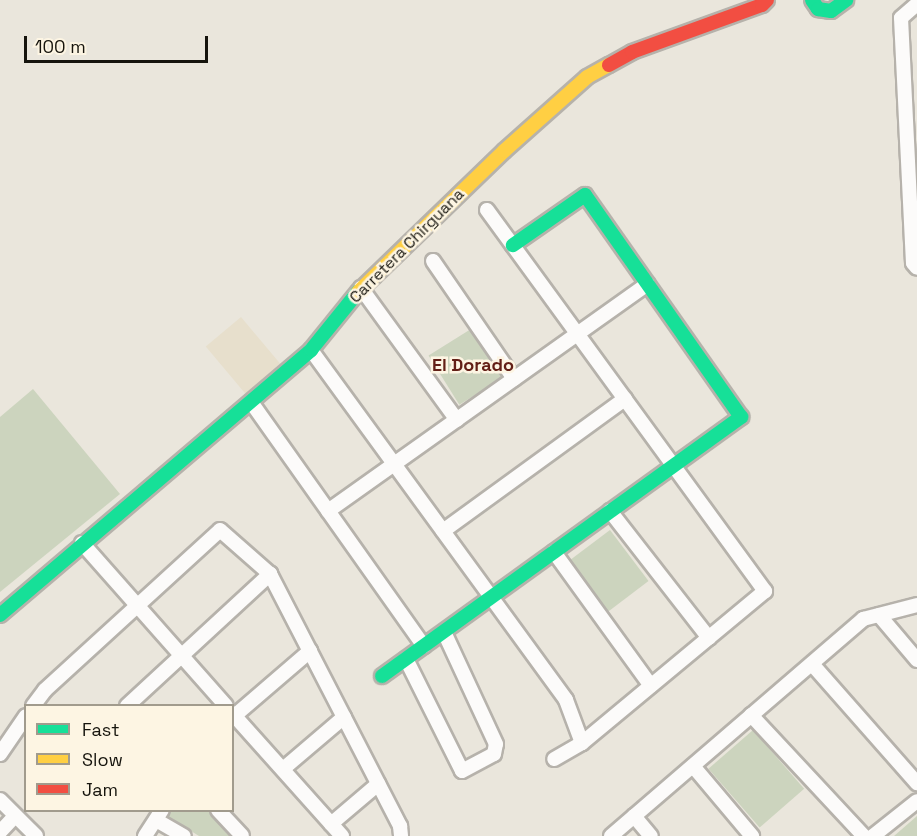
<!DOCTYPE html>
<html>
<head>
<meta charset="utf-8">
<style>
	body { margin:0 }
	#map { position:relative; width:917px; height:836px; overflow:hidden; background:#eae6dc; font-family:"Space Grotesk",sans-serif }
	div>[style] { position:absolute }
	.built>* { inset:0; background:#e7dfcc; transform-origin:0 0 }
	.green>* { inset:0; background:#ccd4be; transform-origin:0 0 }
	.roads { filter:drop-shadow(2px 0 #b6b2ab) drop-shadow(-2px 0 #b6b2ab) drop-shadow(0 2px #b6b2ab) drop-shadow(0 -2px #b6b2ab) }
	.street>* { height:14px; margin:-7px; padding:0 7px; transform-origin:7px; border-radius:7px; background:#fcfbfa }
	.fast>* { height:14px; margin:-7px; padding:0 7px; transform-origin:7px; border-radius:7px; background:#16e098 }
	.slow>* { height:14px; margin:-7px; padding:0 7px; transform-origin:7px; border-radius:7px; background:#ffcf43 }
	.jam>* { height:14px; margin:-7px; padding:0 7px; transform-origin:7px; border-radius:7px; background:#f24e42 }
	span { translate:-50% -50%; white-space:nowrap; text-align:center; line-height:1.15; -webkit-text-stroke:5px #fdf5e3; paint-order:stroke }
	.street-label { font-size:16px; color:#16140d }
	.neighbourhood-label { font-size:18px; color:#631f16; font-weight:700 }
	.legend { position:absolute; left:24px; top:704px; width:210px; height:108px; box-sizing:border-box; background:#fdf5e3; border:2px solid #a19b8d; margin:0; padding:8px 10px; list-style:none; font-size:18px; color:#16140d }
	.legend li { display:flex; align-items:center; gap:12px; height:30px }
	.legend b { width:30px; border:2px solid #a19b8d }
	.scale { position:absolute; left:24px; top:36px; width:184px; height:27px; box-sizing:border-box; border:3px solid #16140d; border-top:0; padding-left:8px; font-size:18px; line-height:21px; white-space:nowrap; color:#16140d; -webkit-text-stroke:4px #fdf5e3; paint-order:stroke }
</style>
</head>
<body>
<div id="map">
	<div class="built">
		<div style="left:241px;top:317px;width:65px;height:46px;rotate:50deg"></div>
	</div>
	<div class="green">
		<div style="left:471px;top:329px;width:58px;height:50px;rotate:58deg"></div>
		<div style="clip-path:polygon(33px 389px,120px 494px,0 592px,0 417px)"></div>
		<div style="left:610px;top:530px;width:64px;height:52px;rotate:53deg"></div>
		<div style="left:753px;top:730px;width:78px;height:59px;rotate:49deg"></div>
		<div style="clip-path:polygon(171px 811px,214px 811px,238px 836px,199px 836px,167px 816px)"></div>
		<div style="clip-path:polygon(917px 816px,917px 836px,894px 836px)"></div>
	</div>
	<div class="roads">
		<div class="street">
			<div style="left:917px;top:4px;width:21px;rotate:139deg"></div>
			<div style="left:901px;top:18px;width:245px;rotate:87.2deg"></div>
			<div style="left:913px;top:263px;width:6px;rotate:51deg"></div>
			<div style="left:487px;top:210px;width:472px;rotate:53.9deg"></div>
			<div style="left:765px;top:591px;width:238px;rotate:140.3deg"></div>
			<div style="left:582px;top:743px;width:32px;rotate:150deg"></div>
			<div style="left:433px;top:261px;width:143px;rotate:55.5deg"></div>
			<div style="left:361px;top:288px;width:163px;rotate:54deg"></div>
			<div style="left:311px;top:350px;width:433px;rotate:53.9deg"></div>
			<div style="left:566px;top:700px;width:46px;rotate:69.6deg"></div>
			<div style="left:251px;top:402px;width:299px;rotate:54.7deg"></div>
			<div style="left:328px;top:511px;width:392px;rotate:-35.4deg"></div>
			<div style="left:610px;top:511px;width:161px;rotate:52.1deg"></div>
			<div style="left:443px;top:531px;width:225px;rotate:-36deg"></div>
			<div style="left:82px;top:543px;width:217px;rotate:48.5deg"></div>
			<div style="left:554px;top:552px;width:165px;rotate:54.1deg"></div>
			<div style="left:879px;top:615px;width:59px;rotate:49.8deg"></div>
			<div style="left:406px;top:659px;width:125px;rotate:63.4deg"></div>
			<div style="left:462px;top:771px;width:36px;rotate:-28deg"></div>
			<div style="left:494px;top:754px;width:10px;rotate:-79deg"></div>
			<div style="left:496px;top:744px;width:123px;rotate:-114.9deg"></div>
			<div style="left:812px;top:664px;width:159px;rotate:48.6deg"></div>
			<div style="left:33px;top:706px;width:20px;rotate:-53deg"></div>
			<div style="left:45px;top:690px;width:237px;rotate:-42.4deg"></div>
			<div style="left:220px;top:530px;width:67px;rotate:41.3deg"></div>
			<div style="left:270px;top:574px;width:284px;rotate:62.7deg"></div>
			<div style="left:400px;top:826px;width:10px;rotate:84deg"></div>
			<div style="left:127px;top:706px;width:195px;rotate:-42.7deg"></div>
			<div style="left:232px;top:713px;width:165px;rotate:48.2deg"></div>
			<div style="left:751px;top:715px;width:166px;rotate:47deg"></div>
			<div style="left:232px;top:718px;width:103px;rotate:-40.7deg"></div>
			<div style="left:0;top:754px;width:46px;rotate:-55.6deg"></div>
			<div style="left:693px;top:766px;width:92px;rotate:49.9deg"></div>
			<div style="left:283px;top:769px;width:80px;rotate:-40.4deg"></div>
			<div style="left:0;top:800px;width:51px;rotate:45deg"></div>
			<div style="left:218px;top:810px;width:35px;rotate:47deg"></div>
			<div style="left:634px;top:816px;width:26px;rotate:50deg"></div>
			<div style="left:156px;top:820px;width:32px;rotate:30deg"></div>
			<div style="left:331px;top:824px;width:62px;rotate:-40.4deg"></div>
			<div style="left:0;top:832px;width:22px;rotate:-47deg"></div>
			<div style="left:145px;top:836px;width:31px;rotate:-57deg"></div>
			<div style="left:611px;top:836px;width:333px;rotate:-40.7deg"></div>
			<div style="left:863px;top:619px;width:56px;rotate:-14.5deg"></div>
			<div style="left:873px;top:836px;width:56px;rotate:-38.5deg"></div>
		</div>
		<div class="fast">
			<div style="left:812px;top:0;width:11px;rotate:56deg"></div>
			<div style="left:818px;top:9px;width:13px;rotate:9deg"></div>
			<div style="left:831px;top:11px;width:19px;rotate:-36deg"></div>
			<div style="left:0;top:615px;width:409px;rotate:-40.4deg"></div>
			<div style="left:311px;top:350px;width:75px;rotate:-51deg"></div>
			<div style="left:382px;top:676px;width:443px;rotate:-35.8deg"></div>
			<div style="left:741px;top:417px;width:271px;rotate:-125.1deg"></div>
			<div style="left:585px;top:195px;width:88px;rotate:145.2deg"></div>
		</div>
		<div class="slow">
			<div style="left:358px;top:292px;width:203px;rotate:-44deg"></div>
			<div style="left:504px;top:151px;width:111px;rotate:-41.7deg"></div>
			<div style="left:587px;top:77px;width:25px;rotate:-29deg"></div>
		</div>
		<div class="jam">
			<div style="left:609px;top:65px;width:26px;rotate:-29deg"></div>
			<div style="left:632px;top:52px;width:138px;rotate:-19.9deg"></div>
			<div style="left:762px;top:5px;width:7px;rotate:-45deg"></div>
		</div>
	</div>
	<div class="street-label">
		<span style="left:407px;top:246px;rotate:-45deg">Carretera Chirguana</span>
	</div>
	<div class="neighbourhood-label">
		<span style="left:473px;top:365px">El Dorado</span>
	</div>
	<ul class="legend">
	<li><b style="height:8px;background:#16e098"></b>Fast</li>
	<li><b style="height:8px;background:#ffcf43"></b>Slow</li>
	<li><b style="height:8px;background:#f24e42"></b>Jam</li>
	</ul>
	<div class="scale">100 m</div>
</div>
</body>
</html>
